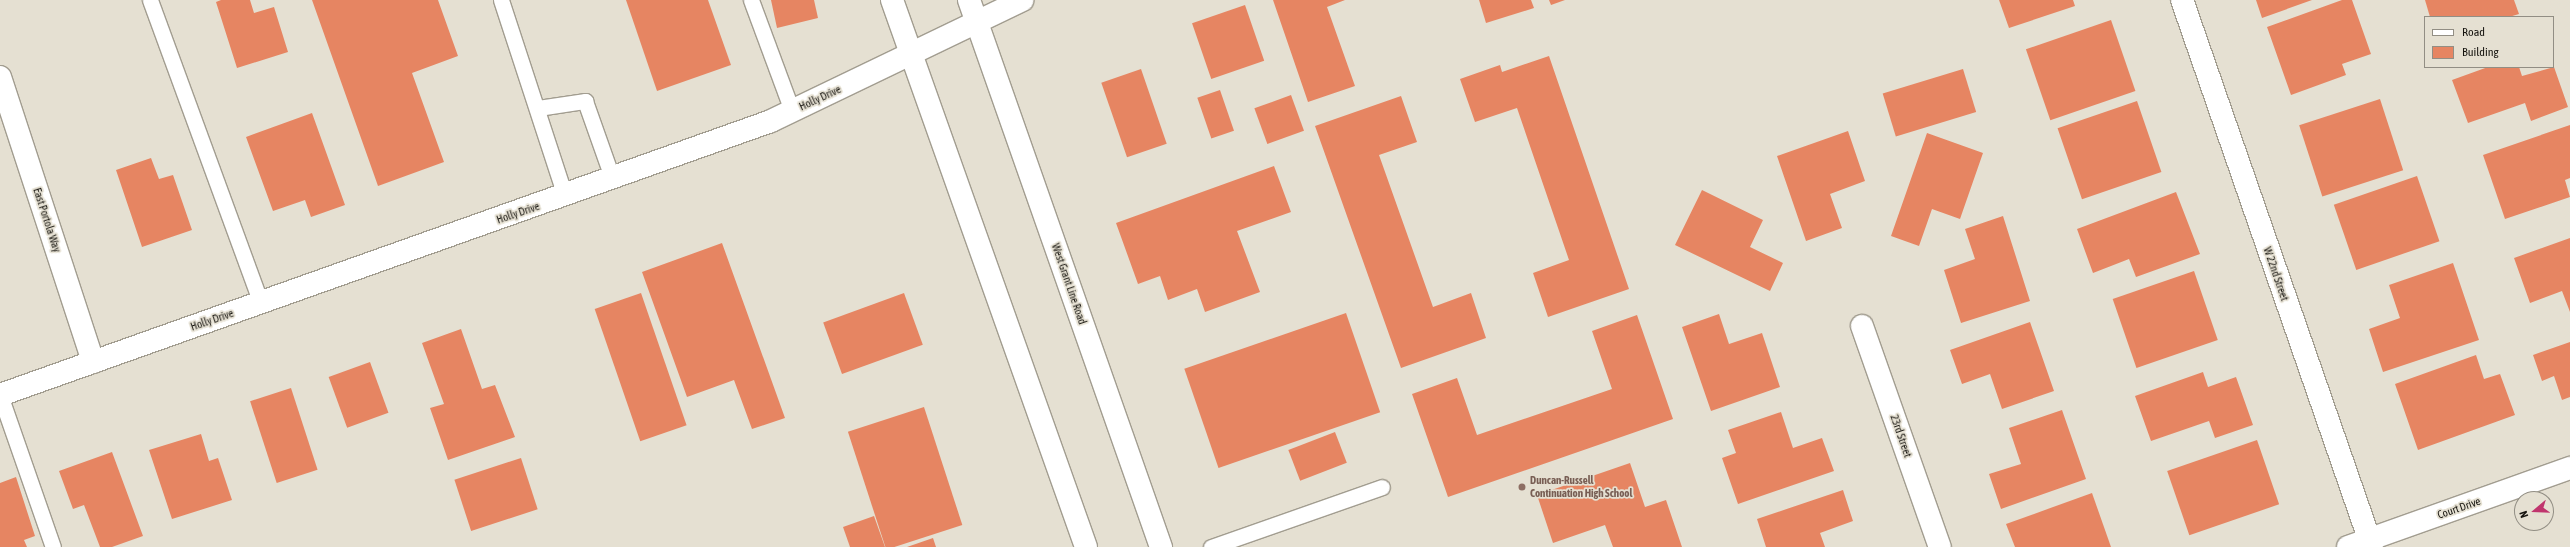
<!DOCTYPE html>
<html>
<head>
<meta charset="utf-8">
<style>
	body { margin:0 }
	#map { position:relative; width:2570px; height:547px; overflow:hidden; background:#e5e0d2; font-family:"Asap Condensed",sans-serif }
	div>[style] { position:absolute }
	.building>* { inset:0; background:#e68562; transform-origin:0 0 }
	.roads { filter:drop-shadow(1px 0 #a29d90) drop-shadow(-1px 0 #a29d90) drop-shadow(0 1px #a29d90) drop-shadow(0 -1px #a29d90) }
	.service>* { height:15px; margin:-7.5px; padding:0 7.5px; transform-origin:7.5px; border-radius:7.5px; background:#fff }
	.minor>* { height:22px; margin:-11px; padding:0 11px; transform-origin:11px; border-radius:11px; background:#fff }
	.tertiary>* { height:22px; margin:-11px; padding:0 11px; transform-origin:11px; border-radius:11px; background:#fff }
	.primary>* { height:22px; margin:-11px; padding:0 11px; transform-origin:11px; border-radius:11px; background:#fff }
	.dots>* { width:11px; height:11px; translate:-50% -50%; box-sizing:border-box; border:2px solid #e5e0d2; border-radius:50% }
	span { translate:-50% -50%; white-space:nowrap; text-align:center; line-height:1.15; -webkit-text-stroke:3.5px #e5e0d2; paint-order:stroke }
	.street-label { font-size:11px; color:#16140f }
	.education-label { font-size:11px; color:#785e54; font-weight:700 }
	.left { translate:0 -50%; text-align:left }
	.legend { position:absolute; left:2424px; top:16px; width:130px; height:52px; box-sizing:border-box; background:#e5e0d2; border:1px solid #928e84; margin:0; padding:5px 7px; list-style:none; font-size:12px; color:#16140f }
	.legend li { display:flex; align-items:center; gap:8px; height:20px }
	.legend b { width:20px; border:1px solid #928e84 }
	.north { position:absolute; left:2514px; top:491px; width:40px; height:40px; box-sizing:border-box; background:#e5e0d2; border:1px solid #928e84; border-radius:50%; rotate:251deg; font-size:11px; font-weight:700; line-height:16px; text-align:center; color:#16140f }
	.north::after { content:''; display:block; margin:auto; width:14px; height:18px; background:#c0356d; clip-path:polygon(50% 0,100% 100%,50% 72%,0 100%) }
</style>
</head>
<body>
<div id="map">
	<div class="building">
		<div style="clip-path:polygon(221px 0,250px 0,254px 13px,274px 7px,288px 52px,237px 68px,216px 2px)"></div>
		<div style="clip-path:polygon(312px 0,438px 0,458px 56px,412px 73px,444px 162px,378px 186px)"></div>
		<div style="clip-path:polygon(626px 0,708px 0,731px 65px,657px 91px)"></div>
		<div style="clip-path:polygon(771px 0,814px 0,818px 18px,777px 28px)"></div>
		<div style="clip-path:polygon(1273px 0,1345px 0,1327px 7px,1355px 86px,1308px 102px)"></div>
		<div style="clip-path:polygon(1479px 0,1531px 0,1534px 8px,1486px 23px)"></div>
		<div style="clip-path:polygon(1549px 0,1565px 0,1551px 5px)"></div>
		<div style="clip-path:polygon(1999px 0,2073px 0,2075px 6px,2009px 28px)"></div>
		<div style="clip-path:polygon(2256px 0,2312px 0,2262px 18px)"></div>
		<div style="clip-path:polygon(2342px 0,2352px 0,2371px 54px,2342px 64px,2346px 75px,2291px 95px,2267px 27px)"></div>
		<div style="clip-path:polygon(2425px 0,2514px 0,2519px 14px,2509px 17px,2430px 17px)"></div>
		<div style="left:1245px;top:5px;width:59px;height:56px;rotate:71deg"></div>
		<div style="left:2111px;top:20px;width:75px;height:90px;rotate:71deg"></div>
		<div style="clip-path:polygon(1549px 56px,1629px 289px,1548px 317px,1533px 273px,1569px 260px,1517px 108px,1475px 122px,1460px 79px,1500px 65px,1502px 72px)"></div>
		<div style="clip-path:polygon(2488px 67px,2519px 67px,2522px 76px,2554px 67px,2568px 107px,2531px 121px,2525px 103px,2468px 123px,2452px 80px)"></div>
		<div style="left:1141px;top:69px;width:79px;height:42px;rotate:71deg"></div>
		<div style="left:1963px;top:69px;width:45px;height:84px;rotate:73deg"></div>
		<div style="left:1220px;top:90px;width:43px;height:24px;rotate:71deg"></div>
		<div style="left:1291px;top:95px;width:38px;height:39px;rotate:70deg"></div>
		<div style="clip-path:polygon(1401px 96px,1417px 142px,1379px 155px,1433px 307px,1471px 293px,1486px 338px,1401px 368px,1315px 126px)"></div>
		<div style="left:2380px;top:99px;width:75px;height:85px;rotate:72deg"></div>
		<div style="left:2137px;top:101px;width:75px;height:84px;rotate:71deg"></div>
		<div style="clip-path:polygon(312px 113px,345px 205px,311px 217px,305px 200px,273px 211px,246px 137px)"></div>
		<div style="clip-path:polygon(2570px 125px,2570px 178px,2565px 180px,2570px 197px,2505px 219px,2483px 155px)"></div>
		<div style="clip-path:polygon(1848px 131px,1865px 181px,1830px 194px,1842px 228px,1806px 241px,1777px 156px)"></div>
		<div style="clip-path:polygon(1927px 133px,1983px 153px,1960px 219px,1932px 209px,1919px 246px,1891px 236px)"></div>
		<div style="clip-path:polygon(151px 158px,159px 179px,173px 175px,192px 230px,142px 247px,116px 170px)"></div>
		<div style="clip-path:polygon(1274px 166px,1291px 212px,1237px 231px,1260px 292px,1205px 312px,1197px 289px,1168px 300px,1160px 276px,1138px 284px,1116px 223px)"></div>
		<div style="left:2417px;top:176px;width:69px;height:88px;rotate:71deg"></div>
		<div style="clip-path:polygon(1702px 190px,1763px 220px,1750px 247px,1783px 263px,1770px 291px,1675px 245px)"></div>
		<div style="clip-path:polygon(2176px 192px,2200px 254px,2136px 277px,2129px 259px,2093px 273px,2077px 229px)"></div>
		<div style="clip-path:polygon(2003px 216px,2030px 301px,1961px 323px,1944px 270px,1975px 259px,1965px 229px)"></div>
		<div style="clip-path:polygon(2570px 238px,2570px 312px,2562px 291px,2530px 303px,2514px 258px)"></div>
		<div style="clip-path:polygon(722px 243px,785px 418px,752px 429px,734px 380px,687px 397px,642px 272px)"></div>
		<div style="clip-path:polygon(2453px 263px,2479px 340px,2383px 372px,2369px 329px,2400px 318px,2389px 285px)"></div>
		<div style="left:2194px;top:271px;width:73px;height:86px;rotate:71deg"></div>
		<div style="left:641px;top:293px;width:140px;height:49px;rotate:71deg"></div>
		<div style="left:904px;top:293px;width:55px;height:86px;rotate:70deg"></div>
		<div style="left:1346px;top:313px;width:105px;height:171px;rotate:71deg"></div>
		<div style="clip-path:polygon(1719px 314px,1729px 344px,1762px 333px,1780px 387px,1711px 411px,1682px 327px)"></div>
		<div style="clip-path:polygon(1637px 315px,1673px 419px,1448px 497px,1412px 394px,1457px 378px,1477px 435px,1612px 389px,1592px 331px)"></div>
		<div style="clip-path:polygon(2030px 322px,2054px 391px,2002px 409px,1990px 374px,1962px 384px,1950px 350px)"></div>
		<div style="clip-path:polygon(461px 329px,482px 389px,495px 385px,515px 437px,448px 460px,430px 408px,444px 404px,422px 343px)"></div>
		<div style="clip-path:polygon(2570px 342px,2570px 397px,2562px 400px,2554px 376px,2542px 381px,2533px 355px)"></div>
		<div style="clip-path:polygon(2476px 355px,2484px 379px,2500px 374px,2515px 415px,2418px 450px,2395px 384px)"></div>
		<div style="left:370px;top:362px;width:54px;height:44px;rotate:70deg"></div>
		<div style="clip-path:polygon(2203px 372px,2208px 387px,2236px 377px,2253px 425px,2215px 438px,2209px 421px,2151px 441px,2135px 396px)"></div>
		<div style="left:291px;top:388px;width:86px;height:43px;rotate:72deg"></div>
		<div style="left:924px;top:407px;width:124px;height:80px;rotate:72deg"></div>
		<div style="clip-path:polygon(2062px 410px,2086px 479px,2001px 509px,1989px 474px,2021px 464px,2009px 428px)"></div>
		<div style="clip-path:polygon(1781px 412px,1793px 448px,1822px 438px,1834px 471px,1738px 504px,1722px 458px,1736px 453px,1728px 430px)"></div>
		<div style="left:1335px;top:432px;width:33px;height:50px;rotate:69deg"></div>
		<div style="clip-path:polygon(201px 434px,209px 461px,218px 458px,232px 500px,172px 519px,149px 450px)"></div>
		<div style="left:2257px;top:440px;width:68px;height:95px;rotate:71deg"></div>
		<div style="clip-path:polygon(112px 452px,143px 536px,112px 547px,100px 547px,84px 505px,73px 509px,59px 471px)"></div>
		<div style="left:521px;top:458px;width:54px;height:70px;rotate:72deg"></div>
		<div style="clip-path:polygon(1630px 463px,1645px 507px,1666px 500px,1682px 547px,1613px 547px,1605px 525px,1553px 543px,1537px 495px)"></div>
		<div style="clip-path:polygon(16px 477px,35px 536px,24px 540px,27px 547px,0 547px,0 483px)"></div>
		<div style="clip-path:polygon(1843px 490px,1853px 521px,1820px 533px,1825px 547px,1766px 547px,1757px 519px)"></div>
		<div style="clip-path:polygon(2092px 493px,2111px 547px,2015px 547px,2006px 524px)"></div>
		<div style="clip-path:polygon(874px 516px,885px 547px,850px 547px,843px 527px)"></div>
		<div style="clip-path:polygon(933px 538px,936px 547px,907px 547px)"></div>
	</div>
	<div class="roads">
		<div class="service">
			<div style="left:150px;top:0;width:323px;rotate:69.9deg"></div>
			<div style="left:501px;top:0;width:206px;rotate:71.9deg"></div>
			<div style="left:751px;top:0;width:118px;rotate:69.7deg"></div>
			<div style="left:538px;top:108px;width:48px;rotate:-8.5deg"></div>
			<div style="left:585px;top:101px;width:84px;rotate:70.5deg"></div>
			<div style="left:0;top:395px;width:161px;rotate:70.8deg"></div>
			<div style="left:1211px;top:547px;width:181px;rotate:-19.3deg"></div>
		</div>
		<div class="minor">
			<div style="left:2182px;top:0;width:579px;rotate:70.85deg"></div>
			<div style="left:0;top:77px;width:300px;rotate:71.9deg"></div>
			<div style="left:1862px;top:326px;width:234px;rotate:70.6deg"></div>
			<div style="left:2348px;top:547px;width:236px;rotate:-19.6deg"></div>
		</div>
		<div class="tertiary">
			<div style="left:0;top:395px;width:818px;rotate:-19.56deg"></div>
			<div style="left:771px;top:121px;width:279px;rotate:-25.7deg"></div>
		</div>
		<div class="primary">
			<div style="left:892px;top:0;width:580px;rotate:70.47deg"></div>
			<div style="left:969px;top:0;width:580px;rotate:70.66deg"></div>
		</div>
	</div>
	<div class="dots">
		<div style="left:1522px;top:487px;background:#8d6e63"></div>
	</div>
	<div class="street-label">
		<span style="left:820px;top:98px;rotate:-25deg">Holly Drive</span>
		<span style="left:518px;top:213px;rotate:-19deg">Holly Drive</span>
		<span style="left:47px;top:220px;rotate:72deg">East Portola Way</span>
		<span style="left:2276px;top:274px;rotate:71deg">W 22nd Street</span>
		<span style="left:1069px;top:284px;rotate:71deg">West Grant Line Road</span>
		<span style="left:212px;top:320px;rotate:-19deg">Holly Drive</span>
		<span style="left:1901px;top:436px;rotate:71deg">23rd Street</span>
		<span style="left:2459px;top:508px;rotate:-19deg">Court Drive</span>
	</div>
	<div class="education-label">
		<span class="left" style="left:1530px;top:487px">Duncan-Russell<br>Continuation High School</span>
	</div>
	<ul class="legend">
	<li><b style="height:5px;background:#fff"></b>Road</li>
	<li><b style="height:11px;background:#e68562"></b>Building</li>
	</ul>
	<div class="north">N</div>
</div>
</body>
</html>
